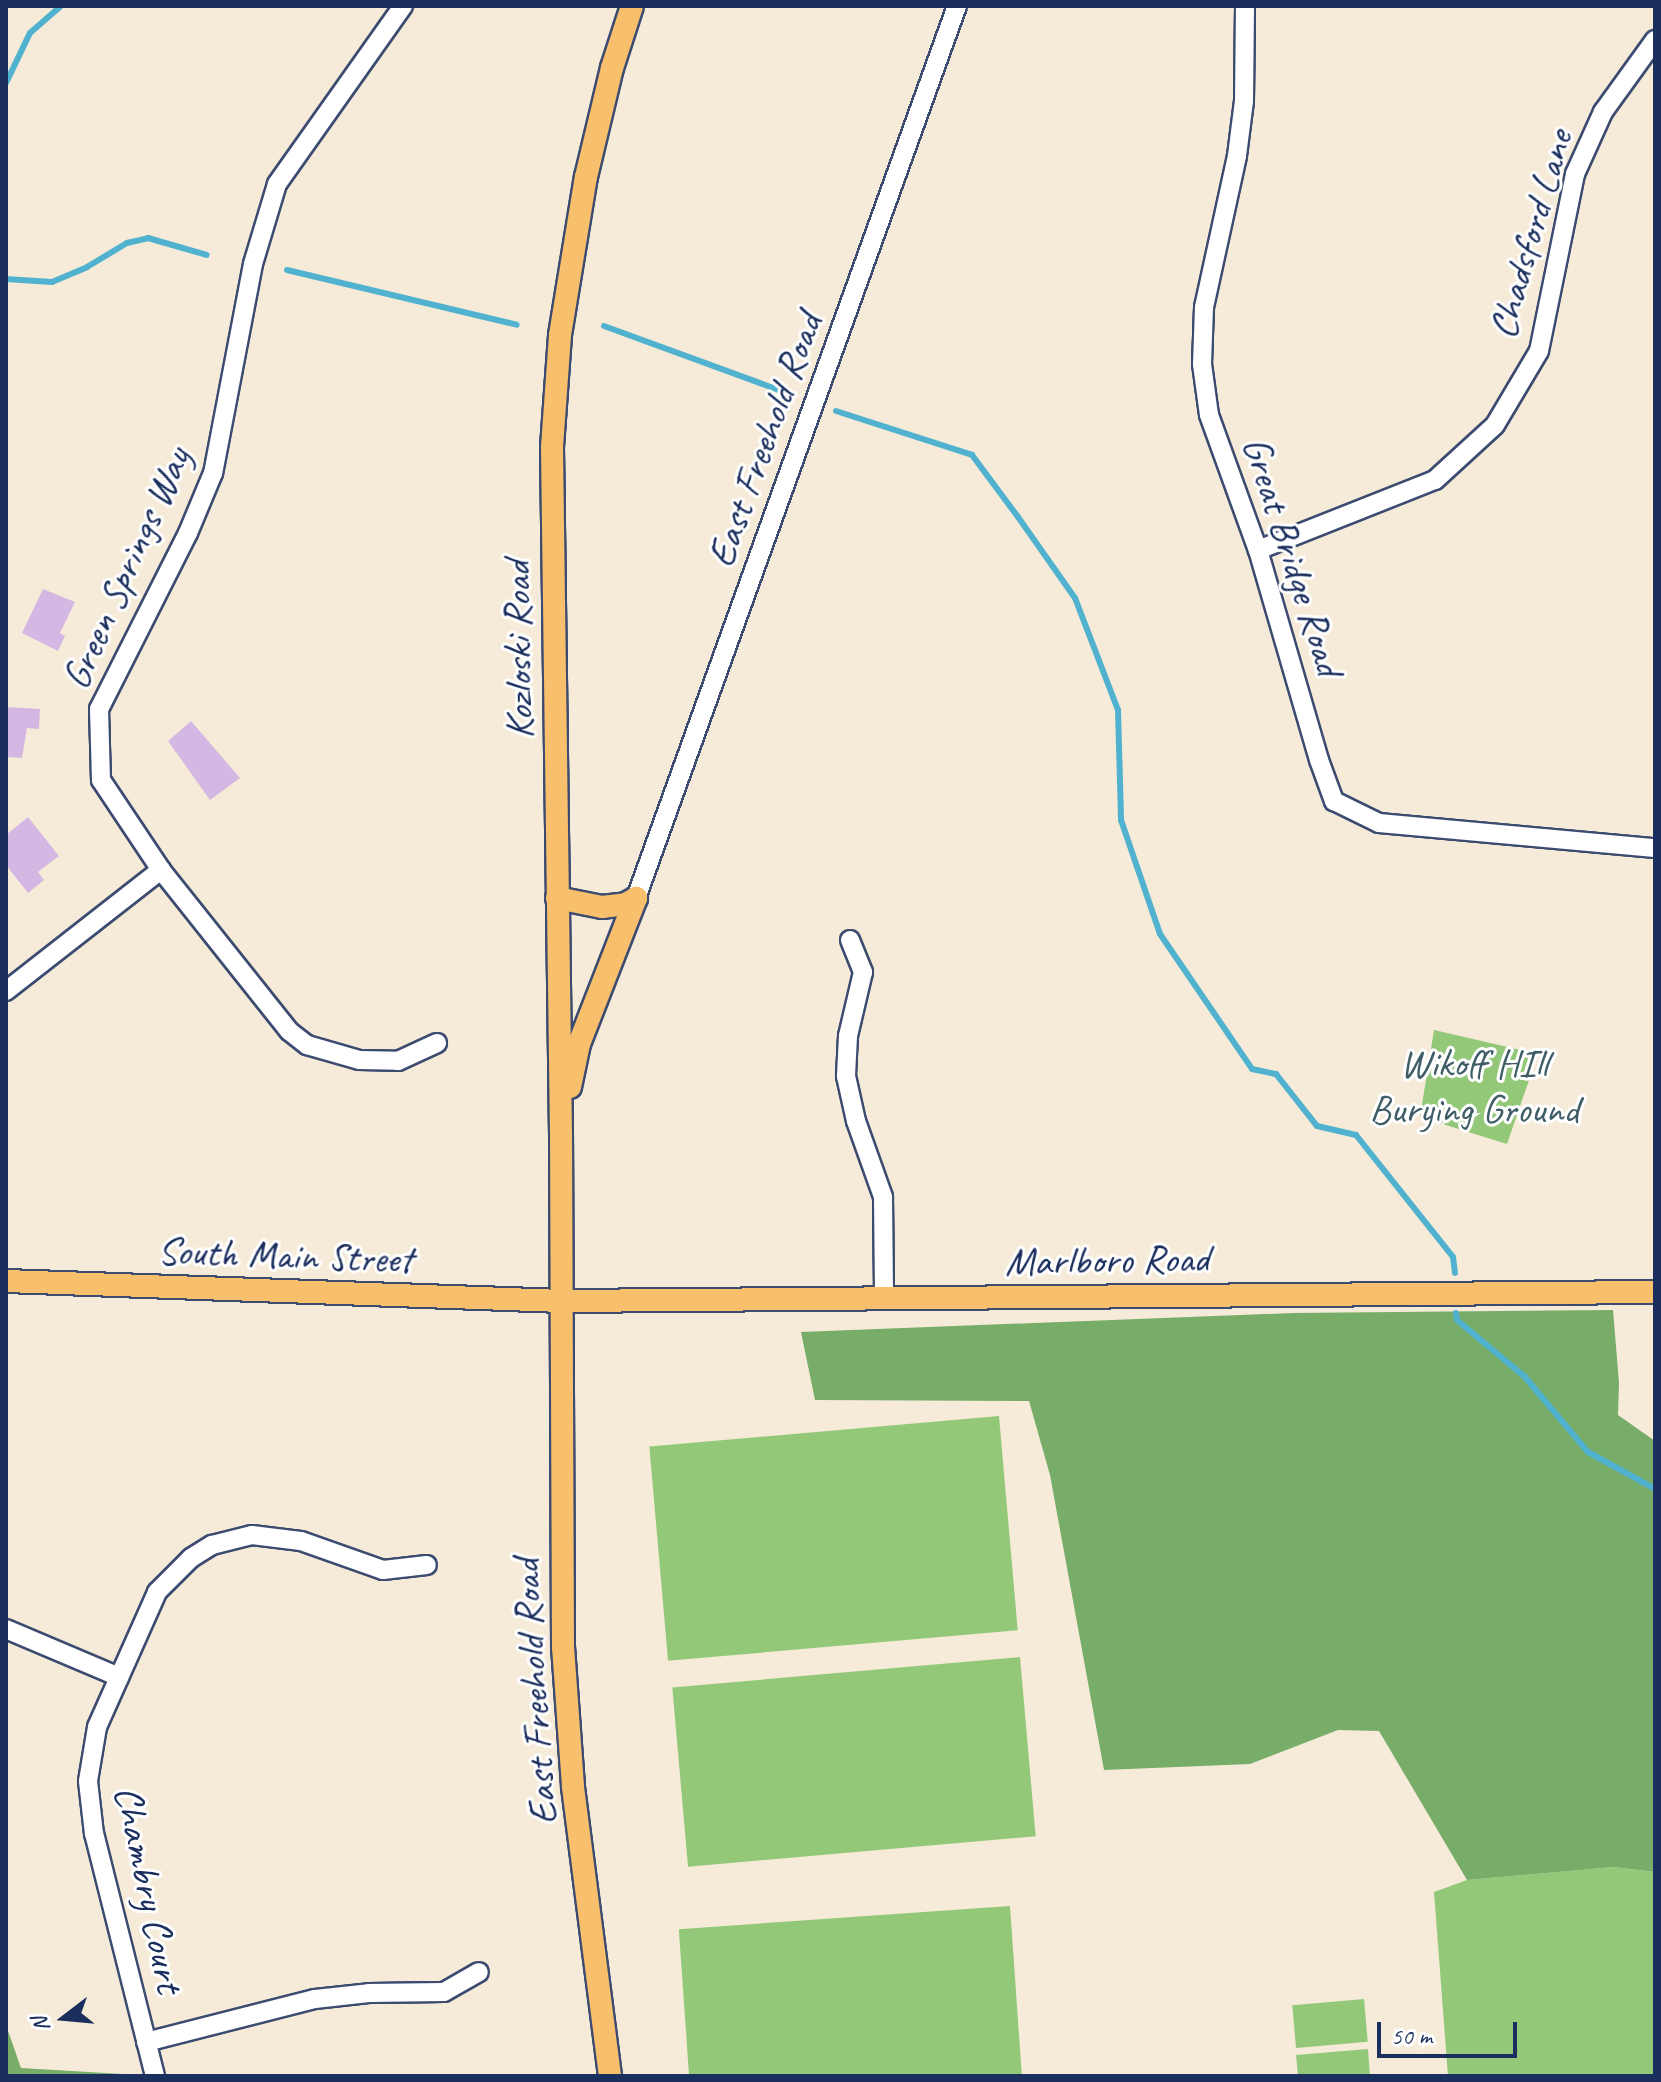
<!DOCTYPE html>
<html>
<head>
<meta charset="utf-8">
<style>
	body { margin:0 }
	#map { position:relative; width:1661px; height:2082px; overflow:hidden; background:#f5ebd8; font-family:Caveat,sans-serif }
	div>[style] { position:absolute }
	.green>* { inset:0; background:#94c879; transform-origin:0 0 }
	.forest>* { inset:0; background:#77ac69 }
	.stream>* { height:6px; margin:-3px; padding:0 3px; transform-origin:3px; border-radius:3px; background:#51b2d0 }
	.building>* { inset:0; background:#d4b8e3 }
	.roads { filter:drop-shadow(2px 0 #3c4b70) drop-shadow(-2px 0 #3c4b70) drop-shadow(0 2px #3c4b70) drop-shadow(0 -2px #3c4b70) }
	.minor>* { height:18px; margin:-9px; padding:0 9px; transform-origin:9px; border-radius:9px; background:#fff }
	.major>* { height:22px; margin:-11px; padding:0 11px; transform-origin:11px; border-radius:11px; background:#f8bf6c }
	span { translate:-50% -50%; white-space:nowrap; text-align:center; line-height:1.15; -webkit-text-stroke:6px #fff; paint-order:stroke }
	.street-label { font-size:40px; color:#1b2f5e }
	.park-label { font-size:40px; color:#3f5d66 }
	.frame { position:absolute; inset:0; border:8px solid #1b2f5e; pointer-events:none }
	.north { position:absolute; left:24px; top:1978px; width:80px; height:80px; -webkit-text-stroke:6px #fff; paint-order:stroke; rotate:254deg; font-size:22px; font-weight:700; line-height:32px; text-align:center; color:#1b2f5e }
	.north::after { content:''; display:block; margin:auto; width:28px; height:36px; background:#1b2f5e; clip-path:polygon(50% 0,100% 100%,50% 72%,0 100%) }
	.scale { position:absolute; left:1377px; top:2022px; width:140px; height:36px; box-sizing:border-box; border:4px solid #1b2f5e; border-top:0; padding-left:10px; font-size:24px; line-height:28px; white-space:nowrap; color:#1b2f5e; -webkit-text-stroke:6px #fff; paint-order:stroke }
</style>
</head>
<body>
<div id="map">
	<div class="green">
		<div style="clip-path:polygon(1434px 1030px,1538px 1054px,1507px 1144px,1420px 1117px)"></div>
		<div style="left:999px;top:1416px;width:215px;height:351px;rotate:85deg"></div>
		<div style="left:1020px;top:1657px;width:180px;height:349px;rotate:85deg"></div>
		<div style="clip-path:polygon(1614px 1867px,1655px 1872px,1655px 2076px,1448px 2076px,1434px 1892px,1467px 1880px)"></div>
		<div style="left:1010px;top:1906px;width:170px;height:332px;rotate:86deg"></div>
		<div style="left:1364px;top:1999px;width:43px;height:72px;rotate:85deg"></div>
		<div style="clip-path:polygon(1368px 2049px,1370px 2076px,1298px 2076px,1296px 2055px)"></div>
	</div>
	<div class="forest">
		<div style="clip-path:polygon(1613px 1310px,1619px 1383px,1618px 1415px,1655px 1441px,1655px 1872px,1614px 1867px,1467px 1880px,1379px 1731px,1338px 1730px,1250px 1764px,1104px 1770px,1050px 1475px,1029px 1401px,815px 1400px,801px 1332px,1293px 1313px)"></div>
		<div style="clip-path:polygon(6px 2025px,21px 2068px,156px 2076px,6px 2076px)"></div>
	</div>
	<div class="stream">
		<div style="left:6px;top:83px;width:55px;rotate:-64.4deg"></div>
		<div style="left:30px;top:33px;width:41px;rotate:-41.1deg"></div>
		<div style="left:287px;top:270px;width:236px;rotate:13.4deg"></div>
		<div style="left:6px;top:279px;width:46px;rotate:3.7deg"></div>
		<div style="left:52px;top:282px;width:38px;rotate:-23deg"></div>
		<div style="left:87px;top:267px;width:47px;rotate:-31deg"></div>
		<div style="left:127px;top:243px;width:22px;rotate:-13deg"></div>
		<div style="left:148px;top:238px;width:61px;rotate:16.1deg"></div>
		<div style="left:604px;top:326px;width:198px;rotate:20.1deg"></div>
		<div style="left:836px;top:411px;width:143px;rotate:17.9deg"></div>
		<div style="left:972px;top:455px;width:77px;rotate:53.4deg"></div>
		<div style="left:1018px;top:517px;width:99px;rotate:54.9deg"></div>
		<div style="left:1075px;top:598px;width:120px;rotate:69deg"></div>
		<div style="left:1118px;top:710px;width:110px;rotate:88.4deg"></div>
		<div style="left:1121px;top:820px;width:120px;rotate:71.1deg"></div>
		<div style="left:1160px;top:934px;width:163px;rotate:55.7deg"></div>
		<div style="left:1252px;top:1069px;width:25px;rotate:12deg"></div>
		<div style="left:1276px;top:1074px;width:66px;rotate:51.7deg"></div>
		<div style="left:1317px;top:1126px;width:40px;rotate:13deg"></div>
		<div style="left:1356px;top:1135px;width:156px;rotate:51.5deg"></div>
		<div style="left:1453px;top:1257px;width:16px;rotate:83deg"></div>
		<div style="left:1456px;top:1313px;width:7px;rotate:82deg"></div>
		<div style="left:1457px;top:1320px;width:89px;rotate:40deg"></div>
		<div style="left:1525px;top:1377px;width:98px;rotate:50deg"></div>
		<div style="left:1588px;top:1452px;width:77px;rotate:28.9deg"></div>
	</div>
	<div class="building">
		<div style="clip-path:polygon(43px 589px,75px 602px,60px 633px,65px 636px,58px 651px,22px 633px)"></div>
		<div style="clip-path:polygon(6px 707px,40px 709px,39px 729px,27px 728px,22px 758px,6px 757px)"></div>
		<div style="clip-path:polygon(191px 721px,240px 778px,210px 800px,168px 741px)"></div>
		<div style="clip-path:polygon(28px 817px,59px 856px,38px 872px,44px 880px,28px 893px,6px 865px,6px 835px)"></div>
	</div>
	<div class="roads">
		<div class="minor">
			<div style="left:403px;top:6px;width:218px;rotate:125.3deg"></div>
			<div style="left:277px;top:184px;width:84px;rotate:106.7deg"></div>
			<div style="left:253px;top:264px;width:213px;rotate:100.8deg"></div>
			<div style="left:213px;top:473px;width:65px;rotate:112.6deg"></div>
			<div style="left:188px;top:533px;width:197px;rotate:116.8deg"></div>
			<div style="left:99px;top:709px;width:71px;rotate:88.4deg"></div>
			<div style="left:101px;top:780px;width:108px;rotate:56.3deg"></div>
			<div style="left:161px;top:870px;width:206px;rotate:51.5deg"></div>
			<div style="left:289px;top:1031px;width:23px;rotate:38deg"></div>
			<div style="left:307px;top:1045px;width:54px;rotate:16.1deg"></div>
			<div style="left:359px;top:1060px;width:39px;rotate:1deg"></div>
			<div style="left:398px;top:1061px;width:43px;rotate:-24.8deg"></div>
			<div style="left:1245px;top:6px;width:95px;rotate:90.6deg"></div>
			<div style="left:1244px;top:101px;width:55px;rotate:97.3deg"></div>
			<div style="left:1237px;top:156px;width:155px;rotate:102.3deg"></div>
			<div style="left:1204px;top:307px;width:57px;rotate:92deg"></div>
			<div style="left:1202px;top:364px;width:51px;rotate:82.2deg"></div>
			<div style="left:1209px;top:415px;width:144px;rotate:70.1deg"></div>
			<div style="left:1258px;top:550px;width:219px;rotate:73.8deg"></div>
			<div style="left:1319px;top:760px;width:44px;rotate:69.9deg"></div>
			<div style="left:1334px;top:801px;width:50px;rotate:26.1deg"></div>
			<div style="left:1379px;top:823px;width:277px;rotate:5.2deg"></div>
			<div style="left:1258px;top:550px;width:190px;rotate:-21.6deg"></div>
			<div style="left:1435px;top:480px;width:81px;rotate:-42.5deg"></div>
			<div style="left:1495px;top:425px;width:86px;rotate:-59.3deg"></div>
			<div style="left:1539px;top:351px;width:181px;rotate:-78.5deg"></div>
			<div style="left:1575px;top:174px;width:68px;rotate:-65.7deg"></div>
			<div style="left:1603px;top:112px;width:89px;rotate:-54.2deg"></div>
			<div style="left:636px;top:898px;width:948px;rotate:-70.21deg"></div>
			<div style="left:850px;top:940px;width:35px;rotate:68deg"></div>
			<div style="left:863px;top:972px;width:66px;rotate:103.2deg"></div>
			<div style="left:848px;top:1036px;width:40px;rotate:92.9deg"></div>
			<div style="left:846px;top:1076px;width:46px;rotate:77.5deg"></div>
			<div style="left:856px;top:1121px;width:81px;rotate:70.4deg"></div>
			<div style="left:883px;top:1197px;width:101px;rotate:89.4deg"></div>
			<div style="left:6px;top:991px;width:197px;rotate:-38deg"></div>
			<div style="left:6px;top:1629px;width:123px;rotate:23deg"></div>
			<div style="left:146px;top:2042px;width:174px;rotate:-14.3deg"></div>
			<div style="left:315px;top:1999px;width:54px;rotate:-6.3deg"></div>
			<div style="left:369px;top:1993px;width:75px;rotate:-0.8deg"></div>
			<div style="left:444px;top:1992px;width:40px;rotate:-29.7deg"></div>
			<div style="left:155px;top:2076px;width:250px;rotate:-104.1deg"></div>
			<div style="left:94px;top:1834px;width:53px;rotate:-96.5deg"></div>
			<div style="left:88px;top:1781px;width:55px;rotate:-80.5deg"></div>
			<div style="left:97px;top:1727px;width:148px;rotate:-66deg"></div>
			<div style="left:157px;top:1592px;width:48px;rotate:-45deg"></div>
			<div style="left:191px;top:1558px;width:25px;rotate:-32deg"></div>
			<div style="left:212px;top:1545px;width:41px;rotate:-14deg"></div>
			<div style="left:252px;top:1535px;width:49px;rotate:7deg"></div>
			<div style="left:301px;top:1541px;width:87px;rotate:19.5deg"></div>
			<div style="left:383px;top:1570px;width:44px;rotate:-6.5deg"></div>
		</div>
		<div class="major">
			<div style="left:557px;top:898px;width:46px;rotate:11.3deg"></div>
			<div style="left:602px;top:907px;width:24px;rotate:-7deg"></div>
			<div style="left:626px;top:904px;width:12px;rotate:-31deg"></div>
			<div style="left:570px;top:1087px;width:44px;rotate:-78.2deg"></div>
			<div style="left:579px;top:1044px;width:157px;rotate:-68.7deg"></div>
			<div style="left:6px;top:1281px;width:555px;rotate:2.06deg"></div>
			<div style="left:561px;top:1301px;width:1094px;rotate:-0.47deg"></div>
			<div style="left:610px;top:2076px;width:292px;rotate:-97.3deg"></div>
			<div style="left:573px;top:1786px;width:138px;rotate:-94.1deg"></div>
			<div style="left:563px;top:1648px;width:513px;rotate:-90.22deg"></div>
			<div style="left:561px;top:1135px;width:688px;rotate:-90.75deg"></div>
			<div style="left:552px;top:447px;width:112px;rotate:-85.9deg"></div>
			<div style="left:560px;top:335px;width:160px;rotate:-80.7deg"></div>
			<div style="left:586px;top:177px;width:112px;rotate:-76.6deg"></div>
			<div style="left:612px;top:68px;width:65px;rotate:-72.1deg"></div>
		</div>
	</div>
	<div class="street-label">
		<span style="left:1530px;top:234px;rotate:-74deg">Chadsford Lane</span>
		<span style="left:764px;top:440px;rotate:-70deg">East Freehold Road</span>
		<span style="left:1293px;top:556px;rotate:72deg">Great Bridge Road</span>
		<span style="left:126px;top:568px;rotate:-66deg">Green Springs Way</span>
		<span style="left:518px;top:650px;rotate:-91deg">Kozloski Road</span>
		<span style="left:285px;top:1255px;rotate:2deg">South Main Street</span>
		<span style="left:1107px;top:1260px;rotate:-1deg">Marlboro Road</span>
		<span style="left:534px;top:1692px;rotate:-94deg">East Freehold Road</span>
		<span style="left:149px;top:1889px;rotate:78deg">Chambry Court</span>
	</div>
	<div class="park-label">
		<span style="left:1474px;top:1086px">Wikoff HIll<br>Burying Ground</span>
	</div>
	<div class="frame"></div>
	<div class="north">N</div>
	<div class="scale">50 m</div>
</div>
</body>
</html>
